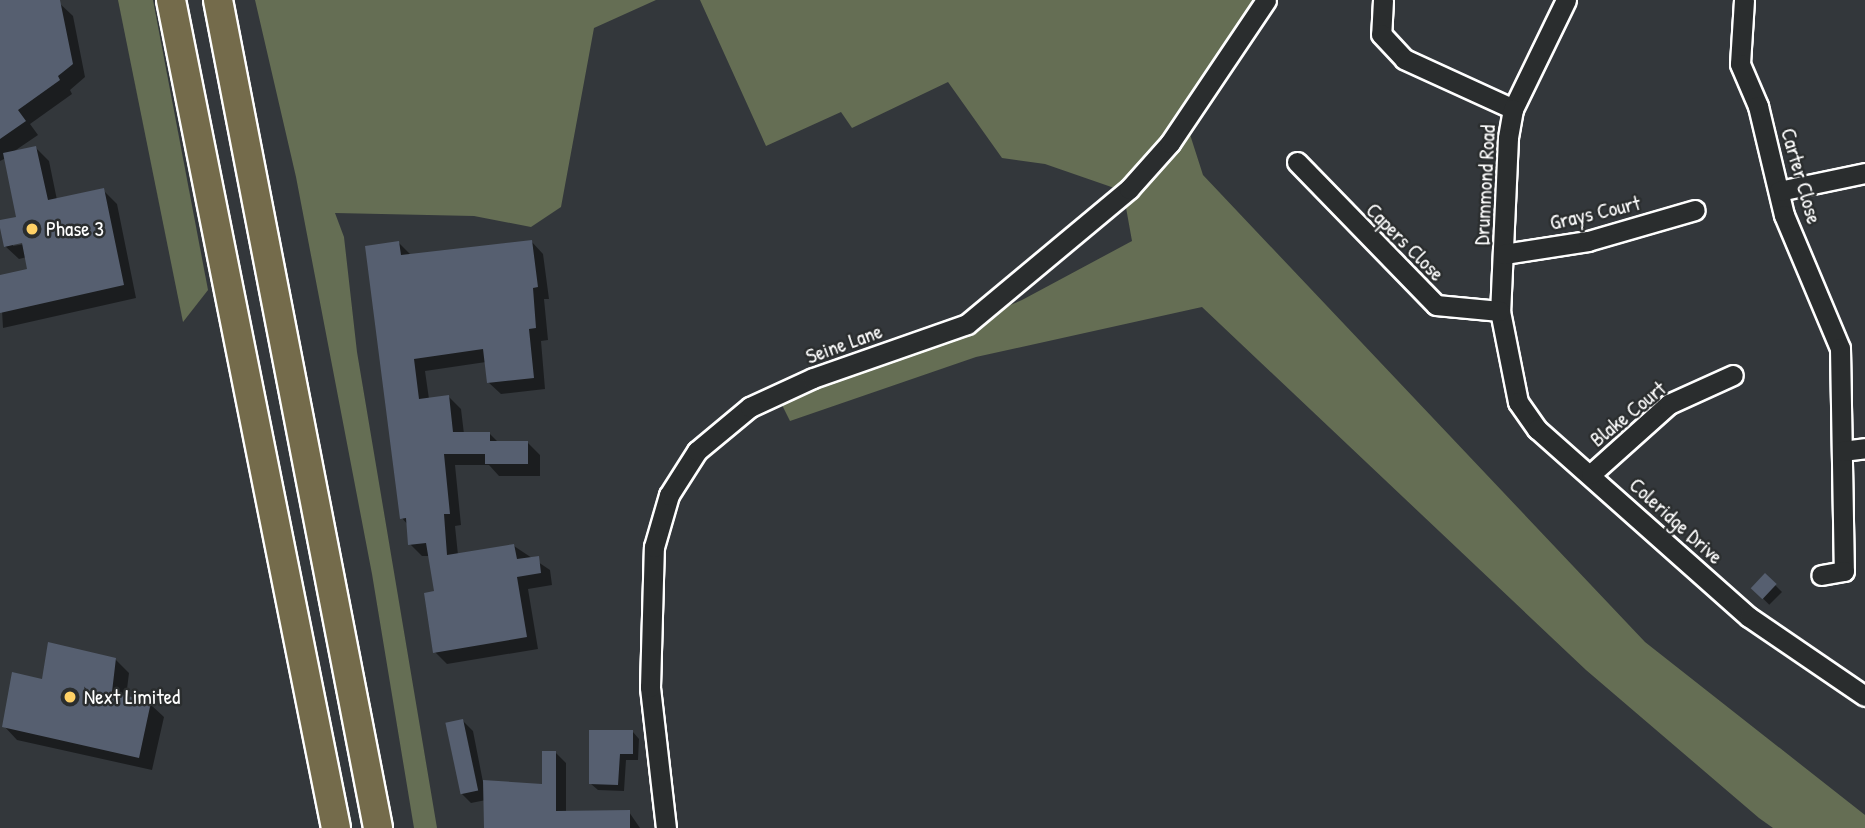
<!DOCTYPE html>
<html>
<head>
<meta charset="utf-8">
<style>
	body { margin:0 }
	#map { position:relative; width:1865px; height:828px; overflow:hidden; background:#33373b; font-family:"Patrick Hand",sans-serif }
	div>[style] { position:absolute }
	.green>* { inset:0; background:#656e54 }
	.shadow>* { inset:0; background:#0007; transform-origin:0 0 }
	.building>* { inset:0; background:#565f70; transform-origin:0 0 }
	.roads { filter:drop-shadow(2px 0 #fff) drop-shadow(-2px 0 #fff) drop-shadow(0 2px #fff) drop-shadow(0 -2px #fff) }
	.minor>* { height:19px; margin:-9.5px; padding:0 9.5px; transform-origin:9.5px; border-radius:9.5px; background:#2a2d2e }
	.highway>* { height:28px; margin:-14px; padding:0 14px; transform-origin:14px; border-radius:14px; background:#746b4b }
	.dots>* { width:19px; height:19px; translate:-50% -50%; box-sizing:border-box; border:4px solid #2a2d2e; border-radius:50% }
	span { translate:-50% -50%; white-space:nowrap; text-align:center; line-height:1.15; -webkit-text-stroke:5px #2a2d2e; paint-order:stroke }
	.street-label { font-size:21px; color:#fff }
	.poi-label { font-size:21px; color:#fff }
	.left { translate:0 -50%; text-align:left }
</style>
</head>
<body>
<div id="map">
	<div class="green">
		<div style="clip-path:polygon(118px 0,153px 0,208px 290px,183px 322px)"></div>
		<div style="clip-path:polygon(255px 0,656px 0,594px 28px,561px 207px,531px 227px,474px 216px,335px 213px,344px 237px,357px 352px,437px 828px,414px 828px,372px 574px,296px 177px)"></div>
		<div style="clip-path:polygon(700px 0,1254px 0,1185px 119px,1203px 175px,1645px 642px,1865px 815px,1865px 828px,1773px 828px,1759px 818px,1586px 670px,1202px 307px,976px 357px,790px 421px,781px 403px,1022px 300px,1132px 241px,1123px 191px,1045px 164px,1002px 158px,948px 82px,852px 128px,841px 112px,766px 146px)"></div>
	</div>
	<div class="shadow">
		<div style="clip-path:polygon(evenodd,0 0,56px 0,73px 16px,85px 77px,70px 90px,72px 94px,30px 124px,38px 135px,13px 152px,36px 148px,49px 161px,57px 200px,103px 190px,117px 204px,136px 298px,3px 328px,0 276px,29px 270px,27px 257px,19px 259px,5px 246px,18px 218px,6px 158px,0 161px,0 0,13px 243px,31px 243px,13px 246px,13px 243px)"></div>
		<div style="clip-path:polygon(531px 241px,543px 254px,549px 299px,544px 299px,548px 340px,541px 341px,545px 389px,501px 394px,488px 382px,486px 362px,425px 371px,429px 399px,449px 397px,461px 409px,464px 434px,490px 434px,499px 443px,528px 443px,540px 455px,540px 476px,499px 476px,489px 465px,455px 465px,461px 525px,455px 526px,458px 555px,514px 546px,550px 570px,552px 585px,528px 589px,538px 649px,447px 664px,435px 652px,436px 593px,430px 556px,422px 556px,410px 544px,408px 525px,402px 518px,399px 243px,411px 255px)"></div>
		<div style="left:1765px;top:575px;width:24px;height:18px;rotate:45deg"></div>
		<div style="clip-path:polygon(115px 659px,129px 673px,126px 697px,150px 704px,164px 717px,152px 770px,17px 740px,4px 726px,44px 681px)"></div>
		<div style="clip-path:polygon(463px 721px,473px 731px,483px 782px,544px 786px,555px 752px,566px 763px,566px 813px,629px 812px,640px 828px,487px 828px,486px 800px,471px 803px,461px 793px)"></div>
		<div style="clip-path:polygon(633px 732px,639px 739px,638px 760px,626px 760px,624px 791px,598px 790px,591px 784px)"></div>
	</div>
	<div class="building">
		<div style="clip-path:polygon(0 0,60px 0,73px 64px,58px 76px,60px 80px,18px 110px,26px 121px,0 139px)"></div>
		<div style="clip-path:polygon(36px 146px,48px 200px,104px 188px,124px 285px,0 313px,0 275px,27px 269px,22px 243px,4px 247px,0 228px,0 220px,16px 217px,3px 153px)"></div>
		<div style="clip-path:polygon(532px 240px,538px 287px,533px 288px,536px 328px,529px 329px,534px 378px,487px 383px,483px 349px,414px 359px,419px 399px,449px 395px,453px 432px,490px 432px,490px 441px,528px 441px,528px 464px,485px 464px,485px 454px,444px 454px,450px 514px,444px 514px,447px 555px,514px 544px,517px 559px,539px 556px,541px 573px,517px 577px,527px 637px,433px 653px,424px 593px,434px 591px,426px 543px,408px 545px,406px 518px,400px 519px,365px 246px,399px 241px,401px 255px)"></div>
		<div style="left:1765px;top:573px;width:16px;height:21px;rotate:43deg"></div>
		<div style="clip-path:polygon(48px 642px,116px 658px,112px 692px,151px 702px,139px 758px,2px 727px,12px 672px,42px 679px)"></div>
		<div style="left:463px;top:719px;width:73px;height:18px;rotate:78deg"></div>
		<div style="clip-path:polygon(589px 730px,633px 730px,633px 754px,620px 754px,618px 785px,589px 784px)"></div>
		<div style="clip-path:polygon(542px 751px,556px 751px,556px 811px,630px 810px,630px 828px,484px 828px,483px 780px,542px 784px)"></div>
	</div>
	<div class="roads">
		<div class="minor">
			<div style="left:1383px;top:0;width:34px;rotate:93deg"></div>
			<div style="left:1381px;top:34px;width:34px;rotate:47deg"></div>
			<div style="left:1404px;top:59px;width:120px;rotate:24.6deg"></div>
			<div style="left:1566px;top:0;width:121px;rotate:115.9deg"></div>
			<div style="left:1513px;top:109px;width:29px;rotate:100deg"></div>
			<div style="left:1508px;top:138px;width:173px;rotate:92.6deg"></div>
			<div style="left:1500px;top:311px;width:93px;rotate:78.8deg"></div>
			<div style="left:1518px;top:402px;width:33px;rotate:55deg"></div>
			<div style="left:1537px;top:429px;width:283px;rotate:41.6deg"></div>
			<div style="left:1749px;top:617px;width:140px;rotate:34.3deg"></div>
			<div style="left:1744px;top:0;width:64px;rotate:93.6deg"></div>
			<div style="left:1740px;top:64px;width:46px;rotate:66.8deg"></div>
			<div style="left:1758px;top:106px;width:112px;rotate:76.6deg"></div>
			<div style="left:1784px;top:215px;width:144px;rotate:67.2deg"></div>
			<div style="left:1840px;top:348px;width:223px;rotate:89deg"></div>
			<div style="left:1844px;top:571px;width:23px;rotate:170deg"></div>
			<div style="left:1297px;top:162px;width:199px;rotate:45.8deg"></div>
			<div style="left:1436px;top:305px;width:64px;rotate:5.4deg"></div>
			<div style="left:1779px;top:191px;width:88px;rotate:-11.8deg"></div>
			<div style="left:1504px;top:254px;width:85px;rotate:-8.8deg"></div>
			<div style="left:1588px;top:241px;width:111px;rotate:-16.2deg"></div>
			<div style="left:1842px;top:451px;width:23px;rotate:-7deg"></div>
			<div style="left:1591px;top:474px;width:105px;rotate:-41.9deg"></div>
			<div style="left:1669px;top:404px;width:70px;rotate:-24.4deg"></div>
			<div style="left:666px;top:828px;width:142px;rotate:-96.5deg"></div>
			<div style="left:650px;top:687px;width:140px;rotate:-88.4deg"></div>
			<div style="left:654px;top:547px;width:54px;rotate:-73.9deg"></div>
			<div style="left:669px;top:495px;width:52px;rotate:-57.5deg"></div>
			<div style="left:697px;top:451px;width:69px;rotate:-39.7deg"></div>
			<div style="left:750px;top:407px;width:69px;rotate:-24.7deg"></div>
			<div style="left:813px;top:378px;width:163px;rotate:-19.3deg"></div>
			<div style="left:967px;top:324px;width:211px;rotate:-39.8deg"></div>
			<div style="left:1129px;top:189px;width:62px;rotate:-48.3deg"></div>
			<div style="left:1170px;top:143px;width:172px;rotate:-56.1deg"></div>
		</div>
		<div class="highway">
			<div style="left:171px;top:0;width:844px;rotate:78.73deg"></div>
			<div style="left:218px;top:0;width:843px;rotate:79.06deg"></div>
		</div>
	</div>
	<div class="dots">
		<div style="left:32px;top:229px;background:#ffd166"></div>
		<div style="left:70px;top:697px;background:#ffd166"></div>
	</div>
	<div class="street-label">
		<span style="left:1801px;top:176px;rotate:74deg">Carter Close</span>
		<span style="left:1485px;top:185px;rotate:-87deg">Drummond Road</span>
		<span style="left:1595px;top:213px;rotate:-13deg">Grays Court</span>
		<span style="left:1405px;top:242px;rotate:45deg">Capers Close</span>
		<span style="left:844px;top:344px;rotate:-20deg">Seine Lane</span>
		<span style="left:1628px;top:414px;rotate:-39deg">Blake Court</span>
		<span style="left:1676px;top:521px;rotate:42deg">Coleridge Drive</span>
	</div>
	<div class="poi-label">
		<span class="left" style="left:46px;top:229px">Phase 3</span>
		<span class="left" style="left:84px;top:697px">Next Limited</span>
	</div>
</div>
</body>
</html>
